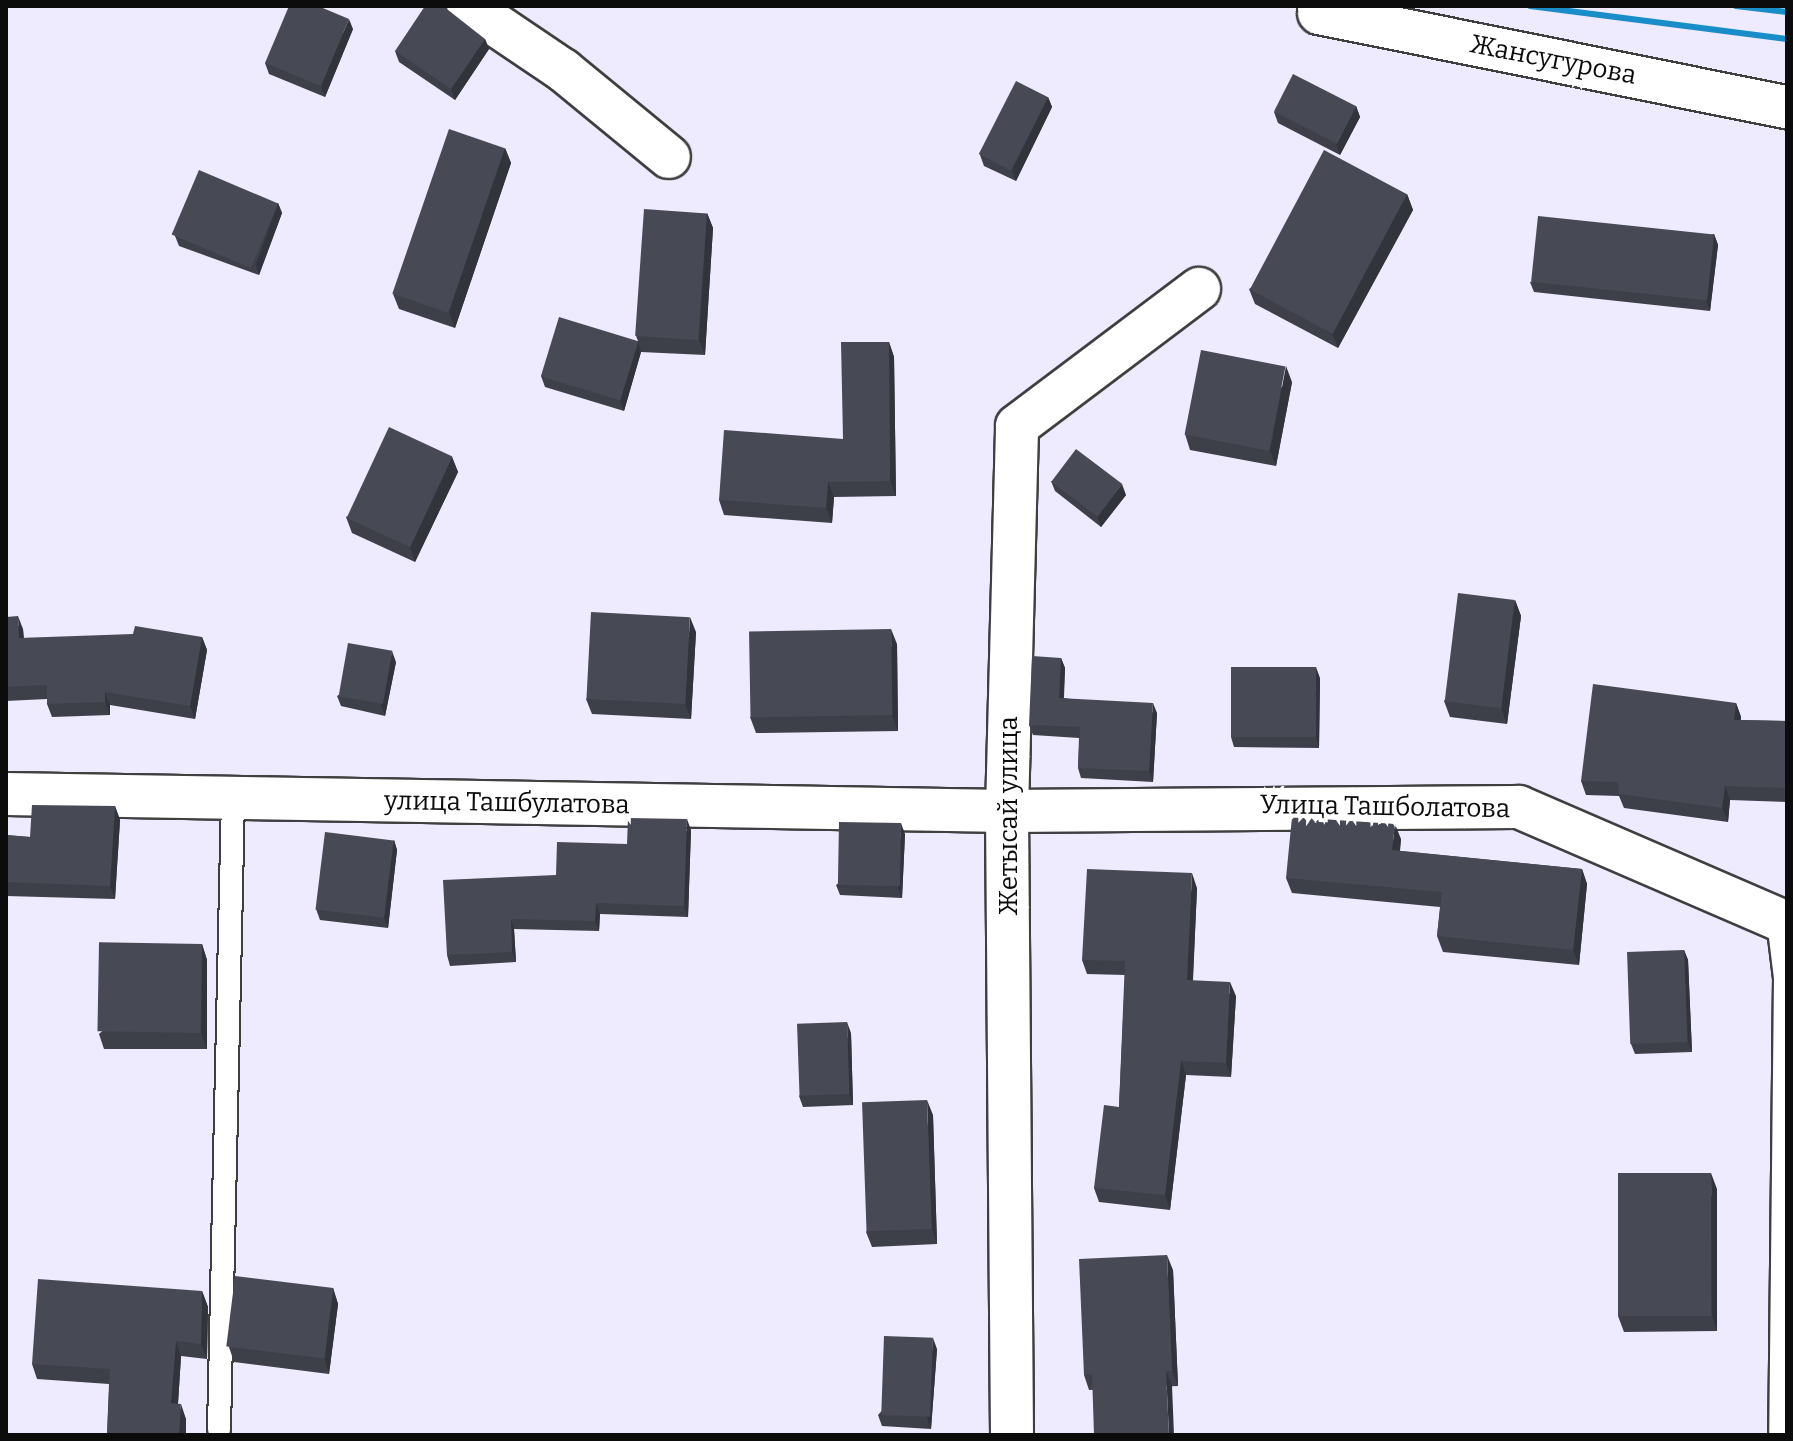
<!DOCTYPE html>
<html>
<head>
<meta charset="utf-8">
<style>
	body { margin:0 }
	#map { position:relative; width:1793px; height:1441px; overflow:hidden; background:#eeeaff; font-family:Bitter,serif }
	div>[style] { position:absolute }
	.roads { filter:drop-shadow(2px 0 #3f3f3f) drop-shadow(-2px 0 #3f3f3f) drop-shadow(0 2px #3f3f3f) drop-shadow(0 -2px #3f3f3f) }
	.service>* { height:22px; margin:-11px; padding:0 11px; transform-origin:11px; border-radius:11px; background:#fff }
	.minor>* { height:42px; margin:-21px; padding:0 21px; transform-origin:21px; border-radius:21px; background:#fff }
	.rail>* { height:6px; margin:-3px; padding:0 3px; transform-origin:3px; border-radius:3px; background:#188dc7 }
	.wall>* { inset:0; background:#3d4049 }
	.shaded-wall>* { inset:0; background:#32343c }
	.building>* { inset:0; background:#474a55; transform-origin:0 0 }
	span { translate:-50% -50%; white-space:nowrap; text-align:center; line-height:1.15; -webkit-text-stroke:8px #fff; paint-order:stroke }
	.street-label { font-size:26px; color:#0c0c0c }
	.frame { position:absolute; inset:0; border:8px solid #0c0c0c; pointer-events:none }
</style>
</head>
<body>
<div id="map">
	<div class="roads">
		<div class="service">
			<div style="left:1778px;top:921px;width:57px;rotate:83deg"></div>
			<div style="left:1785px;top:978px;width:457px;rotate:90.6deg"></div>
			<div style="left:219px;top:1429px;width:630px;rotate:-88.73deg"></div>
		</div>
		<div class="minor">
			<div style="left:468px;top:6px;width:115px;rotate:34deg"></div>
			<div style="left:563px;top:70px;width:137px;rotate:39.4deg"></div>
			<div style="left:1319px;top:13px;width:477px;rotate:11.4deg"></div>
			<div style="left:6px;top:794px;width:1001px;rotate:0.97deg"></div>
			<div style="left:1007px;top:811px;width:512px;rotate:-0.45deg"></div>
			<div style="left:1519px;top:807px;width:292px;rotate:23.4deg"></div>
			<div style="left:1012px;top:1435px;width:624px;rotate:-90.46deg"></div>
			<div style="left:1007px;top:811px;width:385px;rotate:-88.5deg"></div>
			<div style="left:1017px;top:426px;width:228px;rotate:-37deg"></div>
		</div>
	</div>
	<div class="rail">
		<div style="left:1530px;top:6px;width:259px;rotate:7.3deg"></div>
		<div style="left:1736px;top:6px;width:51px;rotate:6.7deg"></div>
	</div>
	<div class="wall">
		<div style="clip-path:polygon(353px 29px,325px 97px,269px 74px,265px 63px)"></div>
		<div style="clip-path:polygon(485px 39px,489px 49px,455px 100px,399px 62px,395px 51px)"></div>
		<div style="clip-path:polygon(1048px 97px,1052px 107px,1016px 181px,984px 166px,980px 155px)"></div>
		<div style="clip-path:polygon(1356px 106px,1360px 117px,1340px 155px,1278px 123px,1274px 112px)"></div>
		<div style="clip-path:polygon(505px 148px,511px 163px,455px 328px,399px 309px,393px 294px)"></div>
		<div style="clip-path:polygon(1407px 194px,1413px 210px,1338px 348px,1255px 304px,1249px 289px)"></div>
		<div style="clip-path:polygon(278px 203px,282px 213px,259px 275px,179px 246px,175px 236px)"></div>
		<div style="clip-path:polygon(707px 213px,713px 228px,705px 355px,641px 352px,624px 411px,545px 387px,541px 376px,638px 341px,636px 336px)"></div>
		<div style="clip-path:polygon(1714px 234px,1718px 245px,1710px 311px,1534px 292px,1530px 282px)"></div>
		<div style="clip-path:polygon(889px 342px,894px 357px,896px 496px,834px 497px,832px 523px,724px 515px,719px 500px,843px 439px)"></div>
		<div style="clip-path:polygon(1292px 382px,1276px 466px,1190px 450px,1185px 434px)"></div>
		<div style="clip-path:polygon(452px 457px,458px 472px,415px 562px,352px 533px,346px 517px)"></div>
		<div style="clip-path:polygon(1051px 481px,1126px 495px,1101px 527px,1055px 491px)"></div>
		<div style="clip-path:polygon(1515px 600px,1521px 616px,1507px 724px,1450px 717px,1444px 701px)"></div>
		<div style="clip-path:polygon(6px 617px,23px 629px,24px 638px,202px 637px,207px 650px,195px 719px,110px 705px,110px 715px,52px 717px,47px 704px,47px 699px,6px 701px)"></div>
		<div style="clip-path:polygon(696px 632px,691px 719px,592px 714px,586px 699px)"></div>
		<div style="clip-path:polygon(897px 644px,898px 731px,756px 733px,750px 717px)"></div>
		<div style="clip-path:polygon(1061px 658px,1065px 668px,1064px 698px,1157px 713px,1153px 782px,1081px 778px,1078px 768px,1079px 738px,1033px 735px,1029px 725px)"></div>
		<div style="clip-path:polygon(396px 662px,385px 716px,341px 706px,337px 696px)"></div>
		<div style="clip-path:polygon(1320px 678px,1319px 748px,1234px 747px,1231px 737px)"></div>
		<div style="clip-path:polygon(1736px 703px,1741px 717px,1741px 720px,1787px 721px,1787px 802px,1730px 800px,1728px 822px,1624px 808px,1619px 796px,1586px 795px,1581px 781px)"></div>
		<div style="clip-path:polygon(115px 806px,120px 820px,115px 899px,6px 896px,6px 835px,30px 837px)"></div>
		<div style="clip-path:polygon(691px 830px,688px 917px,600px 914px,599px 931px,514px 929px,516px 962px,450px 966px,447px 955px,627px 844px)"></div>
		<div style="clip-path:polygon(905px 834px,902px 898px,840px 895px,836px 885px)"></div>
		<div style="clip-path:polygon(1401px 839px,1400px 851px,1582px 869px,1587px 884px,1579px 965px,1443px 952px,1437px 936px,1440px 907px,1292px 893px,1286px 878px)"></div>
		<div style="clip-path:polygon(394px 840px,397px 850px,388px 928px,320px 920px,316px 909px)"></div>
		<div style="clip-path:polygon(1197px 888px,1193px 981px,1236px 996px,1231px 1077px,1186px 1075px,1170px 1210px,1099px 1202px,1094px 1188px,1119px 1107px,1125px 975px,1087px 974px,1082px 960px)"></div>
		<div style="clip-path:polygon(202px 944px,207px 960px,207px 1049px,104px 1049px,99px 1034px)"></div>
		<div style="clip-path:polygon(1684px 950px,1688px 960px,1692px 1052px,1635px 1054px,1631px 1044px)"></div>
		<div style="clip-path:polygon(851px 1033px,853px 1105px,803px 1107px,799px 1096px)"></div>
		<div style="clip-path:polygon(933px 1115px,937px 1244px,872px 1247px,866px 1232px)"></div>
		<div style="clip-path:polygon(1717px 1189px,1717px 1331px,1624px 1332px,1618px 1316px)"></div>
		<div style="clip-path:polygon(1173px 1270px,1178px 1386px,1089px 1390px,1084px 1375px)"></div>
		<div style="clip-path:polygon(333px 1288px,338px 1304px,329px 1374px,234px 1362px,229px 1347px)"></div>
		<div style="clip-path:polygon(202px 1291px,208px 1307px,207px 1359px,181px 1356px,178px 1404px,186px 1419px,186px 1435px,107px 1435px,109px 1384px,37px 1379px,32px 1364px)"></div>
		<div style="clip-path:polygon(937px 1349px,931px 1429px,882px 1426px,878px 1415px)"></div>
	</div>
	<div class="shaded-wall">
		<div style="clip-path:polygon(349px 19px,353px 29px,325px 97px,321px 86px)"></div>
		<div style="clip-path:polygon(485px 39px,489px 49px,455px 100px,451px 89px)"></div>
		<div style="clip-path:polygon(1048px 97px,1052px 107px,1016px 181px,1012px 170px)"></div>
		<div style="clip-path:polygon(1356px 106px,1360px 117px,1340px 155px,1336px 144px)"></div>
		<div style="clip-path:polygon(505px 148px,511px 163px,455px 328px,449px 312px)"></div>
		<div style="clip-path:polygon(1407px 194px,1413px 210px,1338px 348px,1332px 333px)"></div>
		<div style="clip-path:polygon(278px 203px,282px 213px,259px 275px,256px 265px)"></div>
		<div style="clip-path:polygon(707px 213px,713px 228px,705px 355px,699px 340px)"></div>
		<div style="clip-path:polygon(1714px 234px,1718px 245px,1710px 311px,1706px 300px)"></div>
		<div style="clip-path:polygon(638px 341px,641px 352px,624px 411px,620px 400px)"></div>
		<div style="clip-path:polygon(889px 342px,894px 357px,896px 496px,890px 481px)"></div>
		<div style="clip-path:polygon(1286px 366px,1292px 382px,1276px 466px,1270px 451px)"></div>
		<div style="clip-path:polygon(452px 457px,458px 472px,415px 562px,410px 547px)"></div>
		<div style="clip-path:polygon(828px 482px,834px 497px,832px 523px,826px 508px)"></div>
		<div style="clip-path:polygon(1122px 484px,1126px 495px,1101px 527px,1097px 516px)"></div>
		<div style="clip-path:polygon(1515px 600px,1521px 616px,1507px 724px,1501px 708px)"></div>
		<div style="clip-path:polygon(18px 616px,23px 629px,24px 651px,19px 638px)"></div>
		<div style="clip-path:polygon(690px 617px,696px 632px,691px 719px,685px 704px)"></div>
		<div style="clip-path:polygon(891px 629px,897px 644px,898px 731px,892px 715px)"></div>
		<div style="clip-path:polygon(202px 637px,207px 650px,195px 719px,190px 706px)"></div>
		<div style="clip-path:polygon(392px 651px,396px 662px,385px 716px,381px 705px)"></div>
		<div style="clip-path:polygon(1061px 658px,1065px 668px,1063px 708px,1059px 698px)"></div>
		<div style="clip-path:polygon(1316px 667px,1320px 678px,1319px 748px,1316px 737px)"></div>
		<div style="clip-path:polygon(105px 692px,110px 705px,110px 715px,105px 702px)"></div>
		<div style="clip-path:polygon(1153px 703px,1157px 713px,1153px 782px,1149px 771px)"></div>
		<div style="clip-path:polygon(1736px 703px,1741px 717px,1739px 734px,1734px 720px)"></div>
		<div style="clip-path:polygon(1725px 786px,1730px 800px,1728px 822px,1722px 808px)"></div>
		<div style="clip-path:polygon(115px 806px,120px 820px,115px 899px,110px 886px)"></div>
		<div style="clip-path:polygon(687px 819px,691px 830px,688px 917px,684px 906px)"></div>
		<div style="clip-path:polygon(901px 823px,905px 834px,902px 898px,898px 888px)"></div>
		<div style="clip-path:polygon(1395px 824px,1401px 839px,1398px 866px,1392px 850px)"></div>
		<div style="clip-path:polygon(394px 840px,397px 850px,388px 928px,384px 918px)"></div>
		<div style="clip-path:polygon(1582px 869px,1587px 884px,1579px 965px,1573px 950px)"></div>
		<div style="clip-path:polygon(1192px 873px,1197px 888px,1192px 995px,1187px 980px)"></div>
		<div style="clip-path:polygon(596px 903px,600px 914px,599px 931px,595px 921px)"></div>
		<div style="clip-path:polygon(511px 919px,514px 929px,516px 962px,512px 952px)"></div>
		<div style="clip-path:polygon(202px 944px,207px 960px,207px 1049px,201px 1033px)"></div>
		<div style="clip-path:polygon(1684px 950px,1688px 960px,1692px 1052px,1688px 1042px)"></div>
		<div style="clip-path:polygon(1230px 982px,1236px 996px,1231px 1077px,1226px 1063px)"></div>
		<div style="clip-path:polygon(847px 1022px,851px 1033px,853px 1105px,849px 1094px)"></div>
		<div style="clip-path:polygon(1181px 1061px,1186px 1075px,1170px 1210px,1165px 1195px)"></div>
		<div style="clip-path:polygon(927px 1100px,933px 1115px,937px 1244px,932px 1229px)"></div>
		<div style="clip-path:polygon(1711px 1173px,1717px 1189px,1717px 1331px,1712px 1316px)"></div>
		<div style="clip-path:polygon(1167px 1255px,1173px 1270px,1178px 1386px,1172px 1371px)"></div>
		<div style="clip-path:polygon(333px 1288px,338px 1304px,329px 1374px,324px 1358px)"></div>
		<div style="clip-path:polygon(202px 1291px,208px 1307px,207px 1359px,201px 1344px)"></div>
		<div style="clip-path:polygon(933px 1338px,937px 1349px,931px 1429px,927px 1418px)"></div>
		<div style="clip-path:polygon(176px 1341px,181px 1356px,177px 1419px,171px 1403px)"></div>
		<div style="clip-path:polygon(1166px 1371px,1172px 1386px,1174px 1435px,1169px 1435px)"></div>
		<div style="clip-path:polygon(181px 1404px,186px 1419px,186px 1435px,179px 1435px)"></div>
	</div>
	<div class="building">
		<div style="clip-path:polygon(289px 6px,318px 6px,349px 19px,321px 86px,265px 63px)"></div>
		<div style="clip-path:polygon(425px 6px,443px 6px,485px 39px,451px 89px,395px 51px)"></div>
		<div style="left:1293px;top:74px;width:71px;height:42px;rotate:27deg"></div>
		<div style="left:1016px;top:81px;width:36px;height:82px;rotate:27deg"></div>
		<div style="left:449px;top:129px;width:59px;height:174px;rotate:19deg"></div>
		<div style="left:1324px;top:150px;width:94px;height:158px;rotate:28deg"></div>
		<div style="left:199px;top:170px;width:86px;height:70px;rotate:23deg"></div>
		<div style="left:644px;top:209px;width:63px;height:127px;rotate:4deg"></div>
		<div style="left:1538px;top:216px;width:177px;height:66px;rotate:6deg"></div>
		<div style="left:559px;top:317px;width:83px;height:62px;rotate:17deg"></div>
		<div style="clip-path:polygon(841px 342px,889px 342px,890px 481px,828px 482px,826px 508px,719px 500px,724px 430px,843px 439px)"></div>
		<div style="left:1201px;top:350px;width:86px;height:86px;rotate:11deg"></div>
		<div style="left:389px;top:427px;width:70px;height:100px;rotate:25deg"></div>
		<div style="left:1076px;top:449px;width:58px;height:41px;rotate:37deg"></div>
		<div style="left:1458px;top:593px;width:57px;height:109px;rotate:7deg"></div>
		<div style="left:591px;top:612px;width:99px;height:87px;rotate:3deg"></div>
		<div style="clip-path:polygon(18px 616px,19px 638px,133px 634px,135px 626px,202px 637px,190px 706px,105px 692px,105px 702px,47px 704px,47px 685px,6px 687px,6px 617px)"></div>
		<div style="left:891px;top:629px;width:86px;height:142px;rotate:89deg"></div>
		<div style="left:348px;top:643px;width:45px;height:54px;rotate:10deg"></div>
		<div style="clip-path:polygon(1032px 656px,1061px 658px,1059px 698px,1153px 703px,1149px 771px,1078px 768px,1080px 727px,1029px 725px)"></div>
		<div style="left:1231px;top:667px;width:85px;height:70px"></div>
		<div style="clip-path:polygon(1593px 684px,1736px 703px,1734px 720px,1787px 721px,1787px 788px,1725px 786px,1722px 808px,1619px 794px,1618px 782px,1581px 781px)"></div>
		<div style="clip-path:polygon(32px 805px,115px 806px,110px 886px,6px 882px,6px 835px,30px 837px)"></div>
		<div style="clip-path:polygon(1292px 817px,1395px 824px,1392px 850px,1582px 869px,1573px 950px,1437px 936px,1442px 892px,1286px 878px)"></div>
		<div style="clip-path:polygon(628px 818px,687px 819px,684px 906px,596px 903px,595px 921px,511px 919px,512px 952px,447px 955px,443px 880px,556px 875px,557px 842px,627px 844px)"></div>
		<div style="left:839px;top:822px;width:62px;height:63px;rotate:1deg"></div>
		<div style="left:325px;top:832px;width:69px;height:78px;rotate:7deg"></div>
		<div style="clip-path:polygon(1087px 869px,1192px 873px,1187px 980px,1230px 982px,1226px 1063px,1181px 1061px,1165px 1195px,1094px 1188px,1104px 1105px,1119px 1107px,1125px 961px,1082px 960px)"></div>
		<div style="left:202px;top:944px;width:89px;height:103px;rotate:91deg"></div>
		<div style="left:1684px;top:950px;width:92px;height:57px;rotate:88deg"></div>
		<div style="left:847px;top:1022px;width:72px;height:50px;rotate:88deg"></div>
		<div style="left:927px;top:1100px;width:129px;height:65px;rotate:88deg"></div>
		<div style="left:1618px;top:1173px;width:93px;height:143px"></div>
		<div style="clip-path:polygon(1167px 1255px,1172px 1371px,1166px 1371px,1169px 1435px,1094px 1435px,1092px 1374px,1084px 1375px,1079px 1259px)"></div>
		<div style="left:235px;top:1276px;width:99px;height:71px;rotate:7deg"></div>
		<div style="clip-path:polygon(38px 1279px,202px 1291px,201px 1344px,176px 1341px,171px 1403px,181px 1404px,179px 1435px,107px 1435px,110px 1369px,32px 1364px)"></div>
		<div style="left:884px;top:1336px;width:49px;height:79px;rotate:2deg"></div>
	</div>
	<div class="street-label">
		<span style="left:1553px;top:60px;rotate:11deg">Жансугурова</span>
		<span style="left:507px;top:803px;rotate:1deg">улица Ташбулатова</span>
		<span style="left:1385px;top:807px;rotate:1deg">Улица Ташболатова</span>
		<span style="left:1009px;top:816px;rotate:-90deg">Жетысай улица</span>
	</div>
	<div class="frame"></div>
</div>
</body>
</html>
